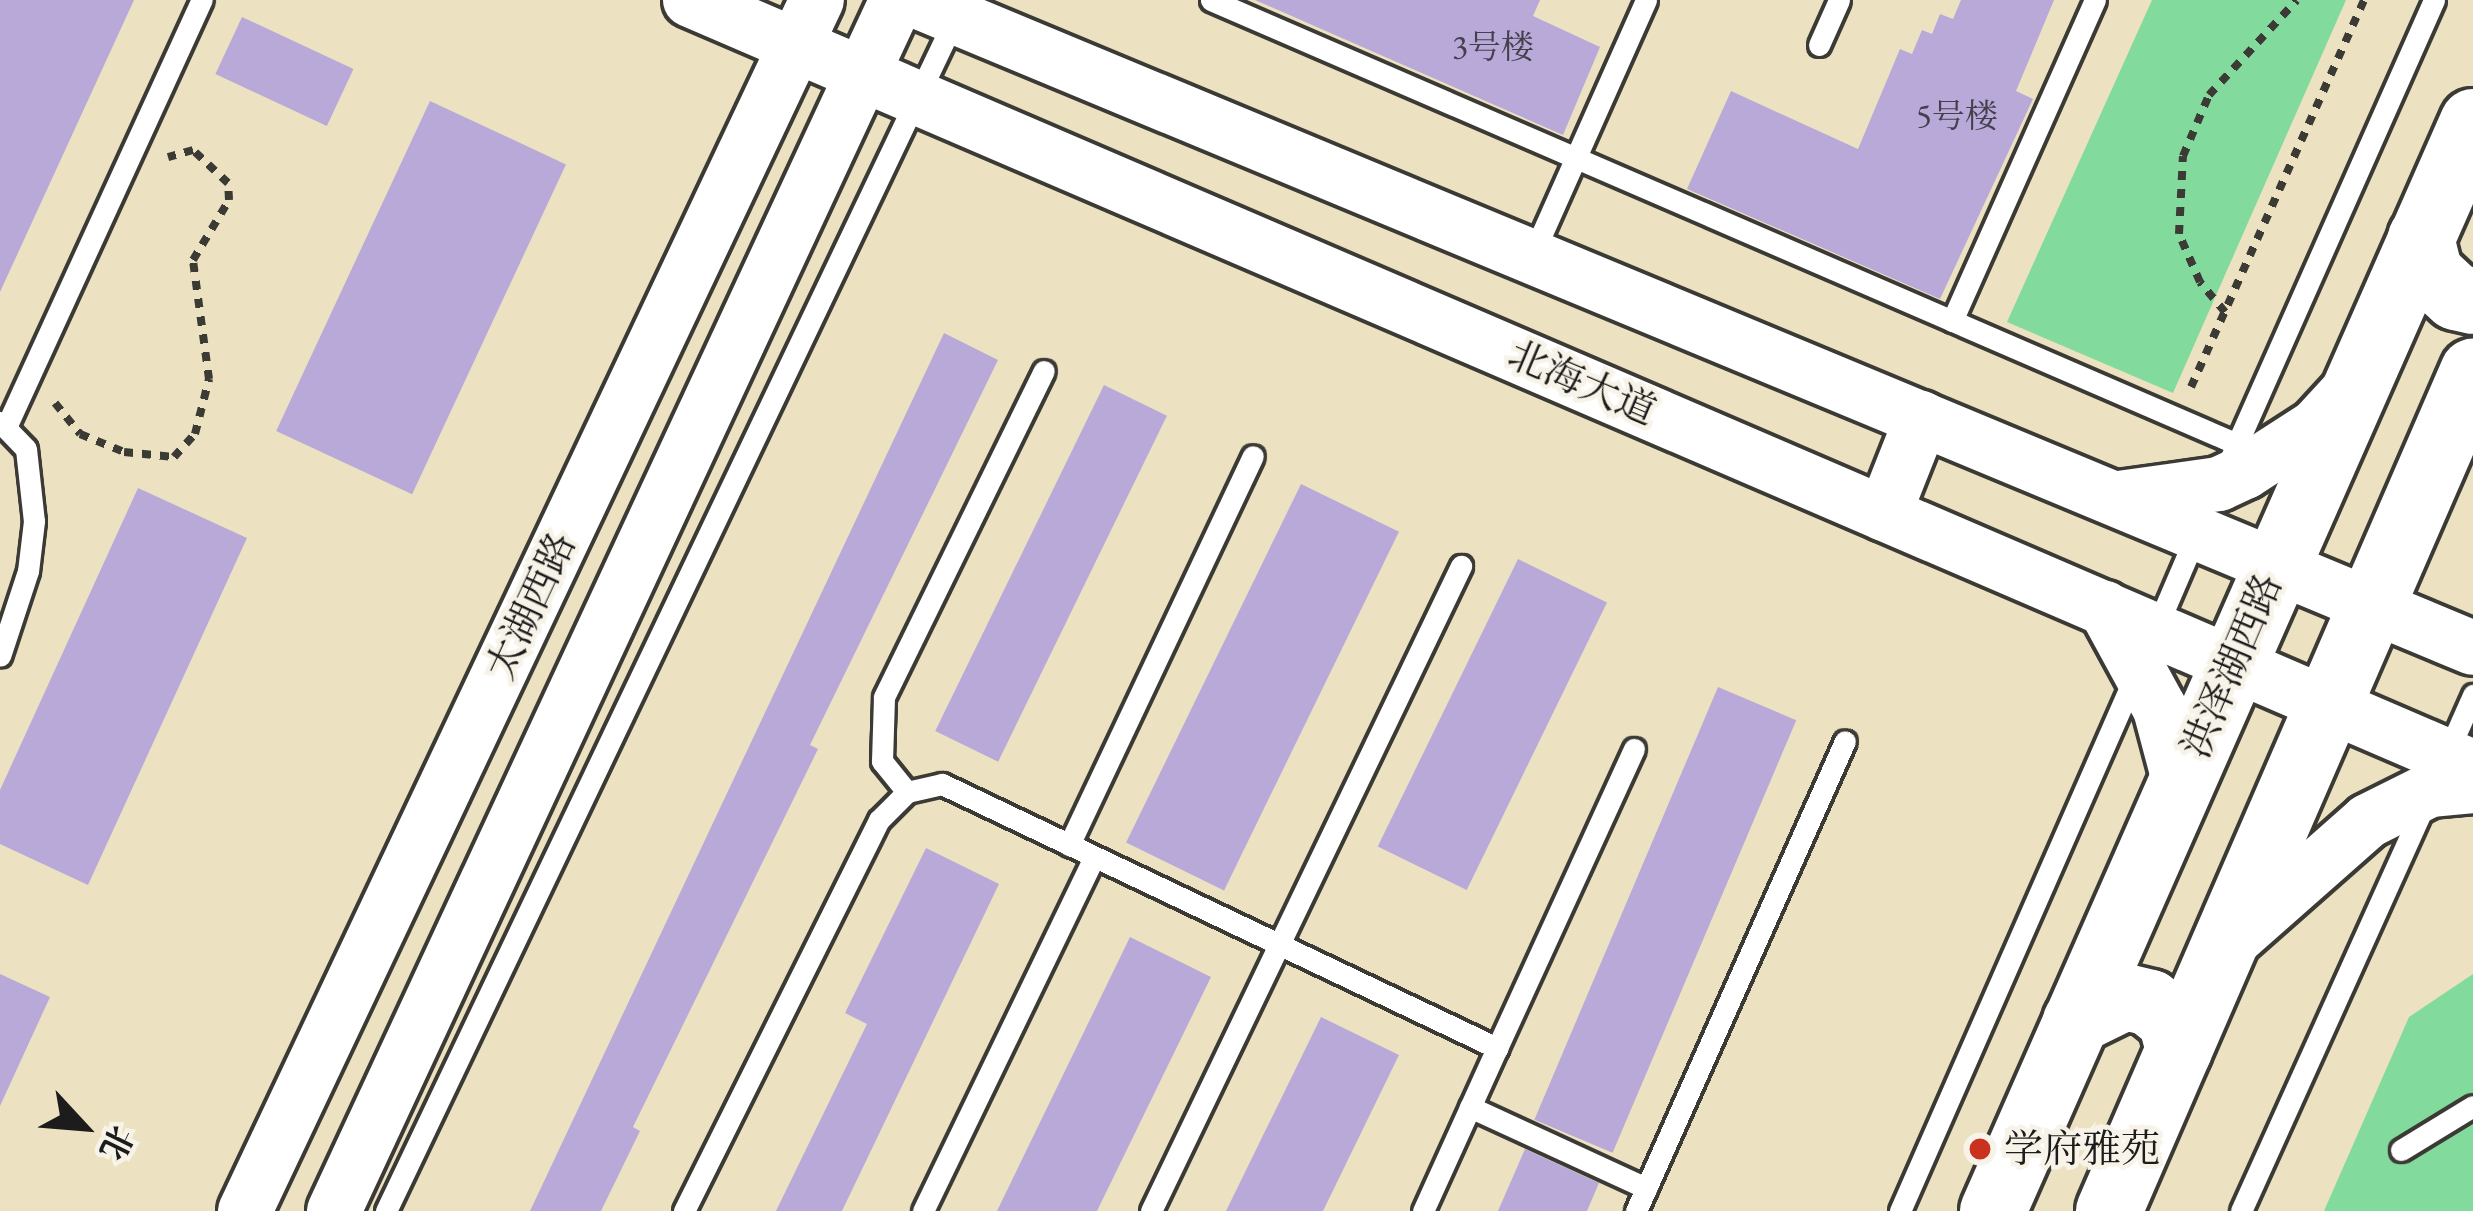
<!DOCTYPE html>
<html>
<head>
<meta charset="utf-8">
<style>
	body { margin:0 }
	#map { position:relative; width:2473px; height:1211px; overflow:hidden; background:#ece2c2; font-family:"EB Garamond","Noto Serif SC",serif }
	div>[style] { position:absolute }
	.green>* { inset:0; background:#83da9d }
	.building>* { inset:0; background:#b8a9d9; transform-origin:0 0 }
	.path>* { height:8px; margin-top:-4px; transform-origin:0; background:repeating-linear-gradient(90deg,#3b3a35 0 9px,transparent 0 18px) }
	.roads { filter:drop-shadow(3px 0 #3b3a35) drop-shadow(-3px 0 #3b3a35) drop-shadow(0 3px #3b3a35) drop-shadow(0 -3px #3b3a35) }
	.service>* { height:21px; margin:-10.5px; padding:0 10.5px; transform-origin:10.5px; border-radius:10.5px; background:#fff }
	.tertiary>* { height:54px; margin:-27px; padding:0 27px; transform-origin:27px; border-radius:27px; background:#fff }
	.primary>* { height:66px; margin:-33px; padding:0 33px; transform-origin:33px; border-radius:33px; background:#fff }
	.dots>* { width:33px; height:33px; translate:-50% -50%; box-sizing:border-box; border:6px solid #f7f3e8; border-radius:50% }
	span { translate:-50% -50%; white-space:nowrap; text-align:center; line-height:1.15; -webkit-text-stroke:9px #f7f3e8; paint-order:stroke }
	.number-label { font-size:33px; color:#433f4b }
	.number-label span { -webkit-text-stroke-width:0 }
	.street-label { font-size:39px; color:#1c1c1c }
	.poi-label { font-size:39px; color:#1c1c1c }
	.left { translate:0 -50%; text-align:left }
	.north { position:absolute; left:24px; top:1067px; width:120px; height:120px; -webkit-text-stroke:9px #f7f3e8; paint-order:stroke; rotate:116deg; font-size:33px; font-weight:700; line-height:48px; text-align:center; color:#1c1c1c }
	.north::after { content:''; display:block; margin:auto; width:42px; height:54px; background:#1c1c1c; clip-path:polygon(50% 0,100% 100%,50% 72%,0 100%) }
</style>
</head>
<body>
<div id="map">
	<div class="green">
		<div style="clip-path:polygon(2152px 0,2346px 0,2173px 393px,2007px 322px)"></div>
		<div style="clip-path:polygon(2473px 974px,2473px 1211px,2324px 1211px,2409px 1017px)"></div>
	</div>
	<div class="building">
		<div style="clip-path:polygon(0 0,134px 0,0 292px)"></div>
		<div style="clip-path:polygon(1255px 0,1540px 0,1533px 16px,1600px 47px,1563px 135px)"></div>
		<div style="clip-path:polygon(1961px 0,2054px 0,2016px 91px,2033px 99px,1940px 299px,1687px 189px,1731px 91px,1858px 149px,1900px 49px,1912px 54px,1922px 30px,1932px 34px,1940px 14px,1953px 19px)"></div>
		<div style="left:242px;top:17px;width:123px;height:63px;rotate:25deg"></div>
		<div style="left:430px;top:101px;width:150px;height:364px;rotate:25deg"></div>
		<div style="clip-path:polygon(944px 333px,998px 360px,810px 745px,818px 749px,633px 1127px,640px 1131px,601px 1211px,530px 1211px)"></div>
		<div style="left:1104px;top:385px;width:70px;height:385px;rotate:26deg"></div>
		<div style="left:1301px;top:484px;width:109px;height:399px;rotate:26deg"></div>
		<div style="clip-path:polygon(138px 488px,247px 538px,88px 885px,0 844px,0 790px)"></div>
		<div style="left:1518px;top:559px;width:99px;height:320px;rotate:26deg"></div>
		<div style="left:1718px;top:687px;width:85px;height:470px;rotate:23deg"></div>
		<div style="clip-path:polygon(926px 848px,999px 884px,842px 1211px,776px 1211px,867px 1024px,845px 1013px)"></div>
		<div style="clip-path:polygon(1130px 937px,1211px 977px,1097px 1211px,997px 1211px)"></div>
		<div style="clip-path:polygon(0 974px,50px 997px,0 1106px)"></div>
		<div style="clip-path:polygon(1321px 1017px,1399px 1055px,1323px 1211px,1226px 1211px)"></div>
		<div style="clip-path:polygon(1525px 1149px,1599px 1183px,1587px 1211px,1498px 1211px)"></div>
	</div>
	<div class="path">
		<div style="left:2225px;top:312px;width:39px;rotate:-130deg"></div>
		<div style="left:2200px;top:282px;width:52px;rotate:-113.6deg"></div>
		<div style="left:2179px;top:234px;width:78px;rotate:-87.1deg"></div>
		<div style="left:2183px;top:156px;width:66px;rotate:-66.9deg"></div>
		<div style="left:2209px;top:95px;width:129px;rotate:-47.2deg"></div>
		<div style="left:2191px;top:387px;width:424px;rotate:-65.9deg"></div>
		<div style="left:55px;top:403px;width:40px;rotate:51deg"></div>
		<div style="left:80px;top:434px;width:48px;rotate:22.2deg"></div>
		<div style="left:124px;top:452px;width:50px;rotate:5.7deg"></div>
		<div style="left:174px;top:457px;width:31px;rotate:-48deg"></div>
		<div style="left:195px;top:434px;width:57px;rotate:-75.7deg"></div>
		<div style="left:209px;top:379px;width:120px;rotate:-97.7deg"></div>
		<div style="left:193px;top:260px;width:70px;rotate:-59deg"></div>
		<div style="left:229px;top:200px;width:17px;rotate:-93deg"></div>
		<div style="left:228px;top:183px;width:48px;rotate:-136.7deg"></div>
		<div style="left:193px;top:150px;width:26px;rotate:164deg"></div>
	</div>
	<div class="roads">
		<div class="service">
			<div style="left:1211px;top:0;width:1118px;rotate:23.4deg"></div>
			<div style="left:1819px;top:45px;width:49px;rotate:-66deg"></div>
			<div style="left:1532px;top:256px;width:280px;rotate:-66deg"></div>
			<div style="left:1952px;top:321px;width:351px;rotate:-66deg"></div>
			<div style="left:0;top:422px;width:37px;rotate:46deg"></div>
			<div style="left:26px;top:449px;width:72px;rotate:83.7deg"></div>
			<div style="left:34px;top:521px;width:50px;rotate:96.8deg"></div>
			<div style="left:28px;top:571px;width:89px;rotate:108.2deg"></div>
			<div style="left:7px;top:425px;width:468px;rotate:-65.4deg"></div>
			<div style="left:2225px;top:471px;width:515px;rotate:-66.07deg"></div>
			<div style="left:2155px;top:631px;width:107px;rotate:-66.8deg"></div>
			<div style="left:2446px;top:756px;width:67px;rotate:-66.1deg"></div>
			<div style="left:907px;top:792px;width:40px;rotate:-129deg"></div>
			<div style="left:882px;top:761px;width:64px;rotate:-88.2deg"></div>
			<div style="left:884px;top:697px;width:363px;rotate:-63.9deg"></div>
			<div style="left:1069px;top:845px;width:430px;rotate:-64.7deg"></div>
			<div style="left:1497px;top:1048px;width:329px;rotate:-65.4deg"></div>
			<div style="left:1470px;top:1107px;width:194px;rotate:24.7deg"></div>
			<div style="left:2401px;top:1150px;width:84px;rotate:-31.4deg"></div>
			<div style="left:386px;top:1211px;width:1320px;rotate:-64.5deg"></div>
			<div style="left:684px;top:1211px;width:437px;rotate:-63.5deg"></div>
			<div style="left:879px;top:820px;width:40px;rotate:-45deg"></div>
			<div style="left:907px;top:792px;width:36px;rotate:-13deg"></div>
			<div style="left:942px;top:784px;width:615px;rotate:25.44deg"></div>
			<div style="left:1497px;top:1048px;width:179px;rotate:114.4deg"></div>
			<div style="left:923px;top:1211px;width:393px;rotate:-64.2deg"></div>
			<div style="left:1151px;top:1211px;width:716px;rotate:-64.33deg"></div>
			<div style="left:1636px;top:1211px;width:514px;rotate:-66.03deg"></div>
			<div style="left:1900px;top:1211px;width:584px;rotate:-66.29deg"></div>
			<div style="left:2241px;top:1211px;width:443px;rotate:-65.7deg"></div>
		</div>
		<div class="tertiary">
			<div style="left:690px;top:0;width:1941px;rotate:23.28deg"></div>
			<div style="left:914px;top:0;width:1688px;rotate:22.57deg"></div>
			<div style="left:2119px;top:498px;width:101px;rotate:-8deg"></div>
			<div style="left:2219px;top:484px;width:29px;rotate:-25deg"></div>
			<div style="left:2245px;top:472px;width:85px;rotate:-32.9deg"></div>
			<div style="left:2316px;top:426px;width:52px;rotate:-47.4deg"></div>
			<div style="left:1884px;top:514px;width:103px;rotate:-68.4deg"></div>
			<div style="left:2105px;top:608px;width:115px;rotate:61.4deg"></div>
			<div style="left:2160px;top:709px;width:78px;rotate:75.1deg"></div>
			<div style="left:2232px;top:941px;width:181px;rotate:-41.4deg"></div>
			<div style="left:2368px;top:821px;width:69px;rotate:-26.6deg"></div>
			<div style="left:2430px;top:790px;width:43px;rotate:-5.3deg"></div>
			<div style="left:245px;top:1211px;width:1339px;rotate:-64.72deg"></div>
			<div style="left:334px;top:1211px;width:1335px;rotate:-65.07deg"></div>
		</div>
		<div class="primary">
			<div style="left:2421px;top:238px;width:36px;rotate:76deg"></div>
			<div style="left:2430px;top:273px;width:35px;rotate:43deg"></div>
			<div style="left:2456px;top:297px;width:17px;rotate:13deg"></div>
			<div style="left:2076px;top:1021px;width:55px;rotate:-26.1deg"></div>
			<div style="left:2125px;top:997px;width:26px;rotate:13deg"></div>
			<div style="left:2150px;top:1003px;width:27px;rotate:39deg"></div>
			<div style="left:2171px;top:1020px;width:31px;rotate:75deg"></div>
			<div style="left:1993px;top:1211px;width:1190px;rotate:-66.21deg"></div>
			<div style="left:2109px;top:1211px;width:915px;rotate:-66.55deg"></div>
		</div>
	</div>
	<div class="dots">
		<div style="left:1980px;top:1149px;background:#c8321e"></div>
	</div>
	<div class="number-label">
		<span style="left:1493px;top:47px">3号楼</span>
		<span style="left:1957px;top:116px">5号楼</span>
	</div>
	<div class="street-label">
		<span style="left:1582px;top:383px;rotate:23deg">北海大道</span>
		<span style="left:531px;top:606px;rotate:-65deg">太湖西路</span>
		<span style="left:2232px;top:666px;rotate:-67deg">洪泽湖西路</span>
	</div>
	<div class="poi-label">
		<span class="left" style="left:2004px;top:1149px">学府雅苑</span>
	</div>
	<div class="north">北</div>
</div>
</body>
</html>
